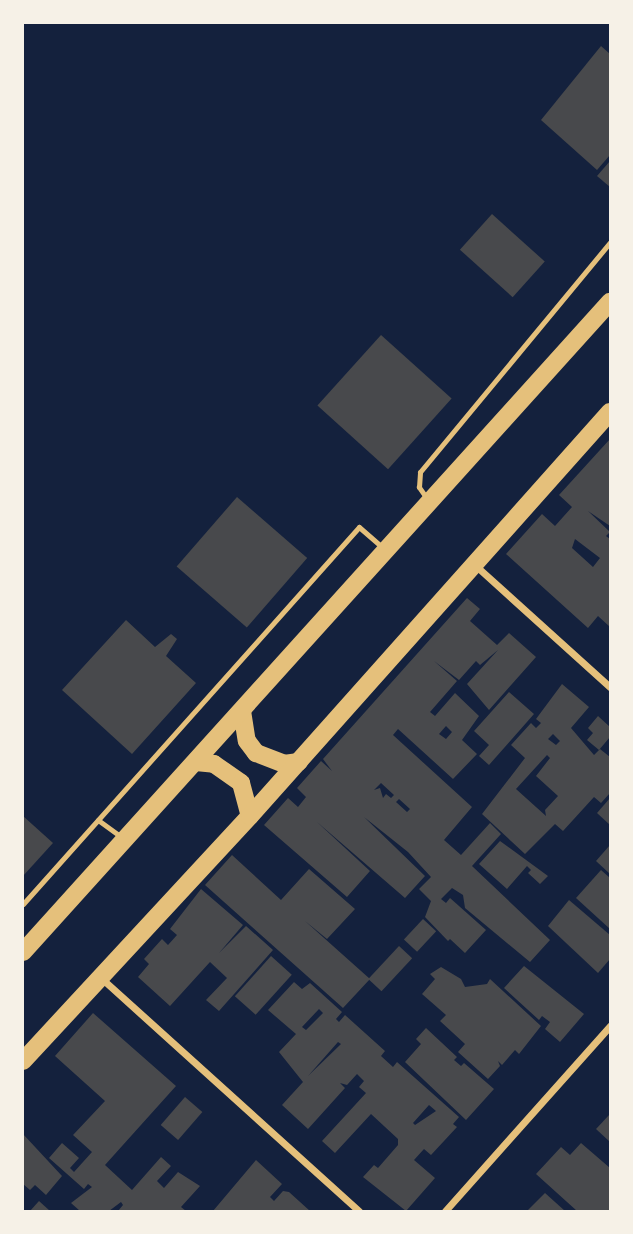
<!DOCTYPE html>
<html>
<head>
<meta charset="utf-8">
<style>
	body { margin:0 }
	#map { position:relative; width:633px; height:1234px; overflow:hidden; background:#14213d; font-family:Bitter,serif }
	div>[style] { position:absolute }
	.building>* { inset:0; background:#48494c; transform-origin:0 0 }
	.service>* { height:5px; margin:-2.5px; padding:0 2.5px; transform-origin:2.5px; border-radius:2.5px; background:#e5c07b }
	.minor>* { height:7px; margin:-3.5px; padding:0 3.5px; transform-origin:3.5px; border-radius:3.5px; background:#e5c07b }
	.primary>* { height:18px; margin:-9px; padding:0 9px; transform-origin:9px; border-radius:9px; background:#e5c07b }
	span { translate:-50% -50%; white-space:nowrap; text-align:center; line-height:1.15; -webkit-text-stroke:7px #f6f1e7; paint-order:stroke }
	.frame { position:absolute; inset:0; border:24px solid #f6f1e7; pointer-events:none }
</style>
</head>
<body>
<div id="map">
	<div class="building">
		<div style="clip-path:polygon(601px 46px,610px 54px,610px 155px,597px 170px,541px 120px)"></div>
		<div style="clip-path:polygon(610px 161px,610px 187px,597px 176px)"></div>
		<div style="left:492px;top:214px;width:71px;height:48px;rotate:42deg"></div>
		<div style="left:381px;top:335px;width:95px;height:95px;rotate:42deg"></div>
		<div style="clip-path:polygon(evenodd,610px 439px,610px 526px,588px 511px,610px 532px,606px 536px,610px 539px,610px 627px,598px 616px,588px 628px,506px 554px,542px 514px,555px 526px,572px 507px,559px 495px,610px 439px,575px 539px,600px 558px,593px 567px,572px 548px,575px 539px)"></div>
		<div style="left:237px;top:497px;width:93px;height:92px;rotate:41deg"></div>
		<div style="clip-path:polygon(evenodd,467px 598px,480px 609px,470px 621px,497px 645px,509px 633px,536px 657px,489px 710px,467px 684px,498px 650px,480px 665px,476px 661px,459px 680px,434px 661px,457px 681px,430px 712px,435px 716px,455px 693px,479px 716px,462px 740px,477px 754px,453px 779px,398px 729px,393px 735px,472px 807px,444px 840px,461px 855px,490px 823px,501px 834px,472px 866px,550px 940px,530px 962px,465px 908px,463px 895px,452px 888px,441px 899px,446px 903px,450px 898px,486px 930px,465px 953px,450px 939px,448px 941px,425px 917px,431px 901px,419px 889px,431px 877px,408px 852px,364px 817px,425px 876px,405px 898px,317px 822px,370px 871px,347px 897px,264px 825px,288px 798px,298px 807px,306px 797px,297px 788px,321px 761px,332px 771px,323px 759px,467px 598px,446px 726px,452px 732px,446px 739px,439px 734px,446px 726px,467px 598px,381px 783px,394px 795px,391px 798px,386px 794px,383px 798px,380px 788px,374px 790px,381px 783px,467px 598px,399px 799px,410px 809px,407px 812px,396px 802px,399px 799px)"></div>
		<div style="clip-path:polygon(126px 620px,155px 647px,171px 634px,177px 639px,166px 656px,196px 683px,132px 754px,62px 690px)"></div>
		<div style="clip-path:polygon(evenodd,562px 684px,589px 707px,571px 728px,594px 755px,600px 749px,610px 757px,610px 793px,601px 803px,594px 797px,563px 831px,555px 824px,525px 854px,482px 814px,525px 758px,511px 745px,531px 723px,536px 728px,541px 723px,536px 719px,562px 684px,553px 734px,560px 741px,556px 745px,548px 739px,553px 734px,562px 684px,547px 755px,550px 758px,536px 776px,558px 796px,545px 810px,546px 816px,516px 789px,547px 755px)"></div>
		<div style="clip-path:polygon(509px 692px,534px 714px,489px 765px,479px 756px,489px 745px,474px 731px)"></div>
		<div style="clip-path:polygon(598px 716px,610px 727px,610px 737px,599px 750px,587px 740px,593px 733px,588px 728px)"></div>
		<div style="clip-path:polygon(610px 798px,610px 825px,597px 813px)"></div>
		<div style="clip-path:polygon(23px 816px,53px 843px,23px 876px)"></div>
		<div style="clip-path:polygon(500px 841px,548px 876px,540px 884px,528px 873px,531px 870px,527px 866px,507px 889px,479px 864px)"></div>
		<div style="clip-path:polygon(610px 845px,610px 874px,596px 861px)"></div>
		<div style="clip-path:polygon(232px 855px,281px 900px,309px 869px,355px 909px,327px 939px,305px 921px,370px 979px,343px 1008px,205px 885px)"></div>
		<div style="clip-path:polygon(601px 870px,610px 878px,610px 929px,576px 898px)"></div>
		<div style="clip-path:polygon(201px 889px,243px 925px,219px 953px,246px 926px,273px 950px,219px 1011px,206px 1000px,227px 978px,210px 962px,170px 1006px,138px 977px,149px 964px,144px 959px,162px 939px,168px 945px,177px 935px,170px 929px)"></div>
		<div style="clip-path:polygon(569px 900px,610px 935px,610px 959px,598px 973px,548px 926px)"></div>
		<div style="left:423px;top:919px;width:18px;height:28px;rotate:43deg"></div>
		<div style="left:399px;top:946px;width:18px;height:45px;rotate:43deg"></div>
		<div style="left:271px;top:956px;width:28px;height:54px;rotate:42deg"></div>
		<div style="clip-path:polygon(524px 966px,584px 1014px,560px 1042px,545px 1029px,550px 1022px,542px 1016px,539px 1020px,504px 988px)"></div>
		<div style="clip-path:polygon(441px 967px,461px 979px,465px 987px,487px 984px,490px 979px,541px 1026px,519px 1054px,515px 1050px,502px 1065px,498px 1061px,500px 1066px,488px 1079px,458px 1052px,465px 1044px,440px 1021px,446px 1015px,422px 994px,435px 979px,430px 974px)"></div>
		<div style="clip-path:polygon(evenodd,294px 982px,302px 989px,310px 983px,342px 1012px,336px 1019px,339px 1022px,345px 1015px,385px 1051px,381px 1056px,393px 1067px,397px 1062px,459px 1117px,453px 1124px,457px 1127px,431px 1155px,424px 1149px,414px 1160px,435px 1178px,406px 1211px,363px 1177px,374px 1165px,378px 1168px,398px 1145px,398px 1139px,371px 1114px,335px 1153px,322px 1141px,366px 1093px,359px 1087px,364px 1081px,357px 1074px,347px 1085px,340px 1083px,345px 1088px,308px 1129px,282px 1105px,303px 1082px,279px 1052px,296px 1034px,268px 1010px,294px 982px,319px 1009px,323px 1013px,306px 1030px,302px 1027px,319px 1009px,294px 982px,338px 1042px,341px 1044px,308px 1076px,338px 1042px,294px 982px,429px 1105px,436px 1111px,415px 1125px,413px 1123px,429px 1105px)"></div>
		<div style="clip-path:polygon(93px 1013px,176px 1086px,105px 1165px,132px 1190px,161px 1157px,171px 1166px,157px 1181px,164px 1188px,178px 1172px,200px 1186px,181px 1207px,186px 1211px,118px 1211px,123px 1205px,121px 1202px,109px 1211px,80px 1211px,71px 1203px,92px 1187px,88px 1184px,84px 1189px,49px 1158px,62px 1143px,79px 1158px,70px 1168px,74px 1172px,92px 1152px,73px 1135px,105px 1101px,55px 1056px)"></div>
		<div style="clip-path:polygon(426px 1028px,457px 1057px,454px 1060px,461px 1066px,464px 1063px,494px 1089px,466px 1120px,405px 1062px,421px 1044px,416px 1039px)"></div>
		<div style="left:185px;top:1097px;width:23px;height:37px;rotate:41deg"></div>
		<div style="clip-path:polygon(610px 1114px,610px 1142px,596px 1129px)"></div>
		<div style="clip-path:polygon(23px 1134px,62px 1176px,46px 1195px,35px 1185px,30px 1190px,23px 1184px)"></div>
		<div style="clip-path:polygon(581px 1143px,610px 1168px,610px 1211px,577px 1211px,536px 1174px,561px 1147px,570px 1155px)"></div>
		<div style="clip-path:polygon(256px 1160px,282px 1184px,270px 1197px,274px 1201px,283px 1191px,289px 1192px,310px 1211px,213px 1211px)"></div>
		<div style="clip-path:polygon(545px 1193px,565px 1211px,527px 1211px)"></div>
		<div style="clip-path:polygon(39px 1201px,50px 1211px,30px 1211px)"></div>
	</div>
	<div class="service">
		<div style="left:428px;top:500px;width:16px;rotate:-125deg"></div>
		<div style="left:419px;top:487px;width:15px;rotate:-86deg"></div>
		<div style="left:420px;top:472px;width:298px;rotate:-50.4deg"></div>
		<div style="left:98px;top:820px;width:31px;rotate:36deg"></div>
		<div style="left:23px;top:904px;width:505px;rotate:-48.29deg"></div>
		<div style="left:359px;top:527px;width:33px;rotate:41deg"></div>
	</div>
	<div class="minor">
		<div style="left:476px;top:566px;width:181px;rotate:42.1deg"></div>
		<div style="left:100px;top:977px;width:349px;rotate:42.1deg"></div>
		<div style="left:445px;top:1211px;width:248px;rotate:-48.3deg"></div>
	</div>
	<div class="primary">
		<div style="left:242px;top:711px;width:30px;rotate:81deg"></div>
		<div style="left:247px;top:741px;width:15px;rotate:53deg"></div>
		<div style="left:256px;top:753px;width:30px;rotate:21deg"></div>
		<div style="left:284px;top:764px;width:15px;rotate:-8deg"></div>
		<div style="left:196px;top:762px;width:18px;rotate:6deg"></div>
		<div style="left:214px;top:764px;width:33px;rotate:35deg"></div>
		<div style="left:241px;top:783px;width:34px;rotate:75deg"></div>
		<div style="left:23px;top:952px;width:876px;rotate:-47.92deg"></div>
		<div style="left:23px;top:1061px;width:334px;rotate:-47.2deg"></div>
		<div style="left:250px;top:816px;width:541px;rotate:-48.3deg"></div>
	</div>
	<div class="frame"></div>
</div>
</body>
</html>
